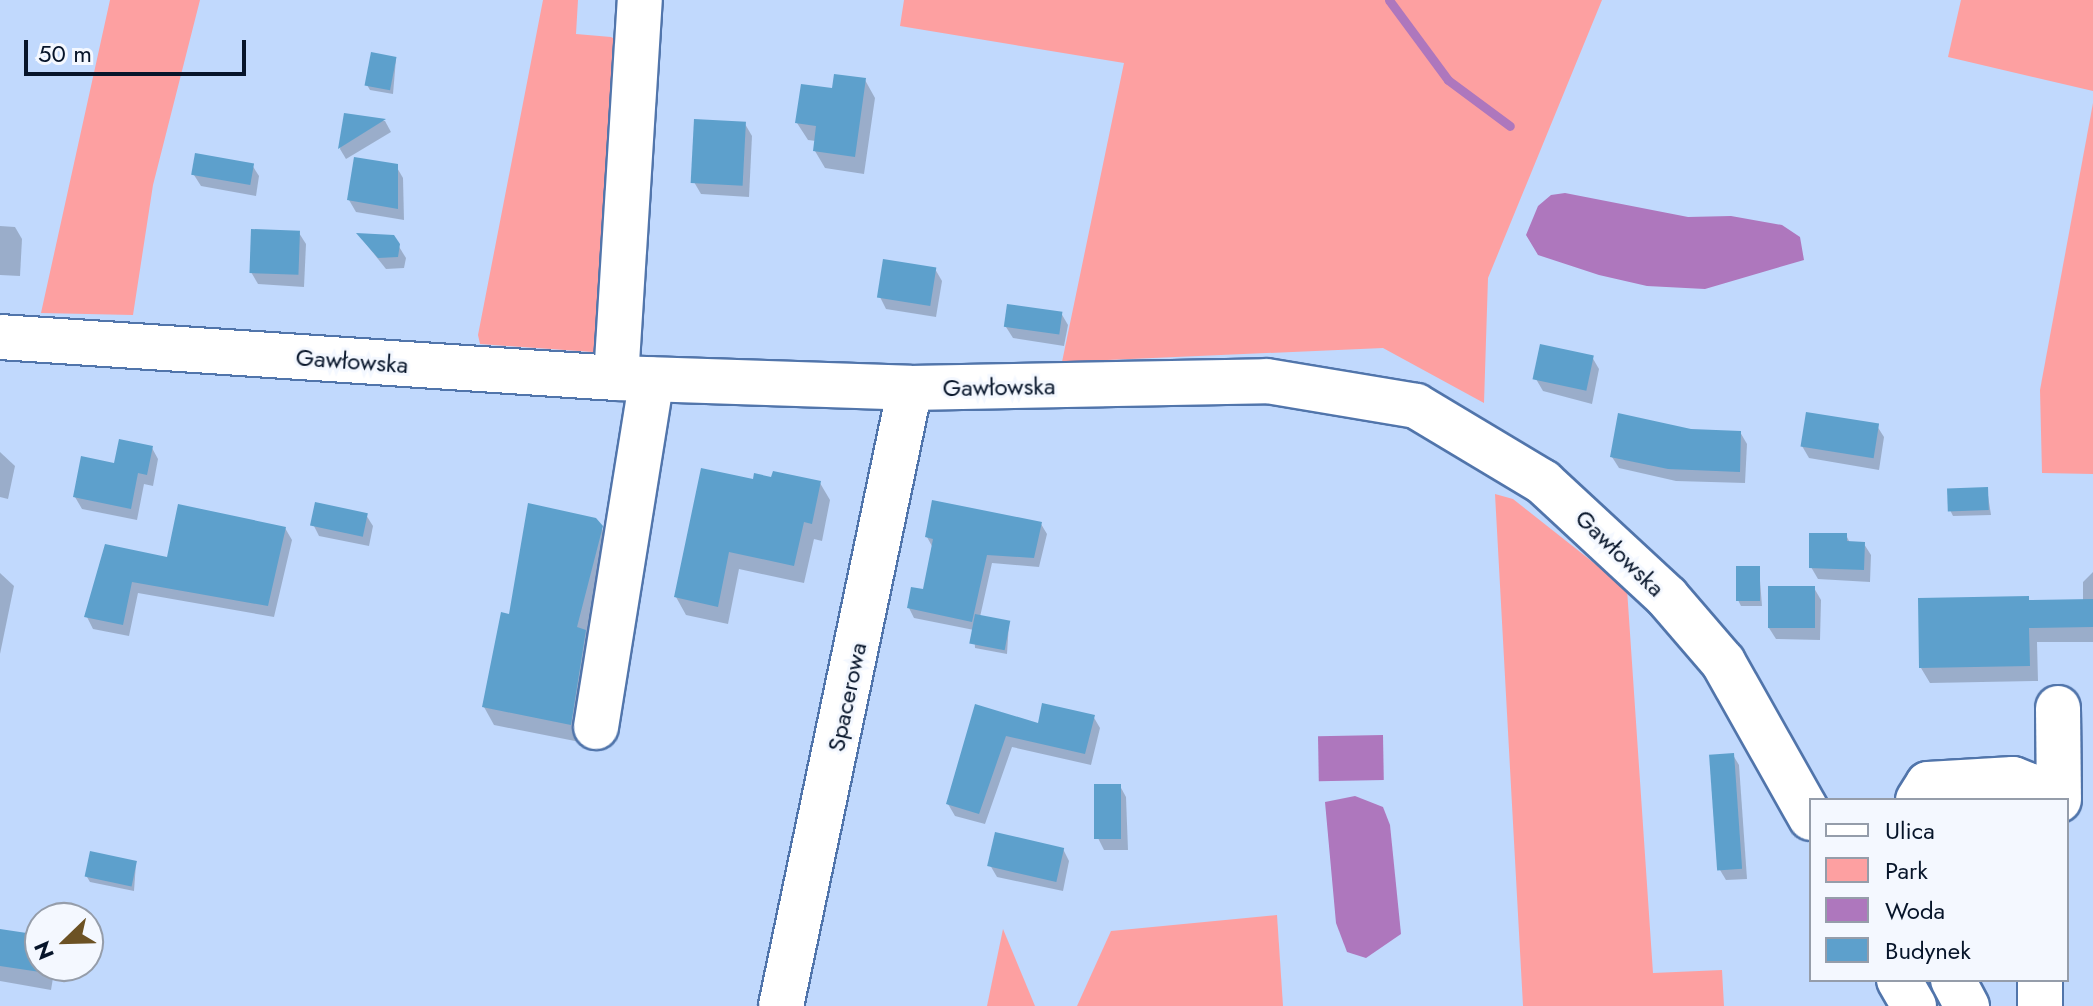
<!DOCTYPE html>
<html>
<head>
<meta charset="utf-8">
<style>
	body { margin:0 }
	#map { position:relative; width:2093px; height:1006px; overflow:hidden; background:#c1d9fd; font-family:Jost,sans-serif }
	div>[style] { position:absolute }
	.green>* { inset:0; background:#fda0a1 }
	.water>* { inset:0; background:#ae77bd; transform-origin:0 0 }
	.shadow>* { inset:0; background:#0003 }
	.stream>* { height:9px; margin:-4.5px; padding:0 4.5px; transform-origin:4.5px; border-radius:4.5px; background:#ae77bd }
	.building>* { inset:0; background:#5da0cc; transform-origin:0 0 }
	.roads { filter:drop-shadow(2px 0 #5175ab) drop-shadow(-2px 0 #5175ab) drop-shadow(0 2px #5175ab) drop-shadow(0 -2px #5175ab) }
	.minor>* { height:44px; margin:-22px; padding:0 22px; transform-origin:22px; border-radius:22px; background:#fff }
	span { translate:-50% -50%; white-space:nowrap; text-align:center; line-height:1.15; -webkit-text-stroke:6px #f4f8ff; paint-order:stroke }
	.street-label { font-size:24px; color:#07152a }
	.legend { position:absolute; left:1809px; top:798px; width:260px; height:184px; box-sizing:border-box; background:#f4f8ff; border:2px solid #959daa; margin:0; padding:10px 14px; list-style:none; font-size:24px; color:#07152a }
	.legend li { display:flex; align-items:center; gap:16px; height:40px }
	.legend b { width:40px; border:2px solid #959daa }
	.north { position:absolute; left:24px; top:902px; width:80px; height:80px; box-sizing:border-box; background:#f4f8ff; border:2px solid #959daa; border-radius:50%; rotate:247deg; font-size:22px; font-weight:700; line-height:32px; text-align:center; color:#07152a }
	.north::after { content:''; display:block; margin:auto; width:28px; height:36px; background:#6c5224; clip-path:polygon(50% 0,100% 100%,50% 72%,0 100%) }
	.scale { position:absolute; left:24px; top:40px; width:222px; height:36px; box-sizing:border-box; border:4px solid #07152a; border-top:0; padding-left:10px; font-size:24px; line-height:28px; white-space:nowrap; color:#07152a; -webkit-text-stroke:6px #f4f8ff; paint-order:stroke }
</style>
</head>
<body>
<div id="map">
	<div class="green">
		<div style="clip-path:polygon(110px 0,200px 0,153px 185px,133px 315px,41px 313px)"></div>
		<div style="clip-path:polygon(543px 0,578px 0,576px 34px,611px 37px,624px 44px,607px 353px,480px 344px,478px 335px)"></div>
		<div style="clip-path:polygon(904px 0,1602px 0,1488px 278px,1484px 403px,1383px 348px,1062px 362px,1124px 63px,900px 26px)"></div>
		<div style="clip-path:polygon(1961px 0,2093px 0,2093px 91px,1948px 57px)"></div>
		<div style="clip-path:polygon(2093px 103px,2093px 474px,2042px 473px,2040px 390px)"></div>
		<div style="clip-path:polygon(1495px 494px,1513px 499px,1627px 589px,1653px 973px,1722px 970px,1724px 1006px,1523px 1006px)"></div>
		<div style="clip-path:polygon(1277px 915px,1283px 1006px,1077px 1006px,1111px 931px)"></div>
		<div style="clip-path:polygon(1003px 929px,1035px 1006px,987px 1006px)"></div>
	</div>
	<div class="water">
		<div style="clip-path:polygon(1565px 193px,1688px 217px,1731px 216px,1782px 225px,1800px 237px,1804px 260px,1705px 289px,1647px 286px,1599px 275px,1538px 255px,1526px 235px,1538px 206px,1551px 195px)"></div>
		<div style="left:1383px;top:735px;width:45px;height:65px;rotate:89deg"></div>
		<div style="clip-path:polygon(1355px 796px,1383px 807px,1390px 825px,1401px 934px,1366px 958px,1347px 952px,1336px 923px,1325px 802px)"></div>
	</div>
	<div class="shadow">
		<div style="clip-path:polygon(396px 59px,393px 94px,370px 90px,367px 85px)"></div>
		<div style="clip-path:polygon(865px 80px,875px 98px,864px 174px,825px 168px,815px 151px,816px 141px,808px 140px,797px 123px,834px 90px)"></div>
		<div style="clip-path:polygon(346px 115px,385px 121px,391px 132px,346px 159px,340px 149px)"></div>
		<div style="clip-path:polygon(745px 124px,752px 136px,749px 197px,701px 194px,694px 182px)"></div>
		<div style="clip-path:polygon(252px 165px,259px 176px,256px 196px,201px 186px,194px 175px)"></div>
		<div style="clip-path:polygon(396px 166px,403px 178px,404px 220px,356px 212px,349px 200px)"></div>
		<div style="clip-path:polygon(0 226px,15px 227px,22px 239px,20px 276px,0 275px)"></div>
		<div style="clip-path:polygon(299px 233px,306px 244px,304px 287px,258px 284px,251px 272px)"></div>
		<div style="clip-path:polygon(359px 235px,393px 237px,406px 258px,404px 268px,386px 269px)"></div>
		<div style="clip-path:polygon(935px 269px,942px 281px,936px 317px,886px 309px,880px 297px)"></div>
		<div style="clip-path:polygon(1061px 313px,1068px 325px,1064px 346px,1013px 338px,1006px 327px)"></div>
		<div style="clip-path:polygon(1592px 357px,1599px 369px,1592px 404px,1543px 391px,1536px 379px)"></div>
		<div style="clip-path:polygon(1877px 426px,1884px 437px,1879px 470px,1809px 458px,1802px 446px)"></div>
		<div style="clip-path:polygon(1740px 432px,1747px 444px,1745px 483px,1676px 481px,1619px 468px,1612px 457px)"></div>
		<div style="clip-path:polygon(152px 448px,158px 459px,153px 486px,144px 484px,137px 520px,82px 509px,75px 497px,116px 466px)"></div>
		<div style="clip-path:polygon(0 452px,15px 466px,8px 499px,0 497px)"></div>
		<div style="clip-path:polygon(754px 481px,820px 483px,830px 500px,822px 541px,814px 539px,804px 583px,739px 569px,728px 624px,686px 615px,676px 597px)"></div>
		<div style="clip-path:polygon(1987px 489px,1991px 515px,1953px 516px,1950px 510px)"></div>
		<div style="clip-path:polygon(366px 515px,373px 526px,369px 546px,319px 536px,313px 524px)"></div>
		<div style="clip-path:polygon(1041px 524px,1047px 534px,1039px 567px,992px 563px,980px 617px,1009px 622px,1007px 654px,975px 648px,974px 630px,914px 618px,909px 608px,924px 591px,933px 548px,927px 537px)"></div>
		<div style="clip-path:polygon(601px 527px,612px 546px,580px 742px,494px 725px,484px 707px,511px 616px)"></div>
		<div style="clip-path:polygon(285px 528px,292px 540px,274px 617px,138px 593px,129px 636px,93px 629px,87px 617px,107px 546px,168px 559px)"></div>
		<div style="clip-path:polygon(1846px 535px,1850px 543px,1864px 544px,1871px 555px,1870px 582px,1818px 579px,1811px 567px)"></div>
		<div style="clip-path:polygon(1759px 568px,1762px 606px,1741px 606px,1738px 600px)"></div>
		<div style="clip-path:polygon(2093px 572px,2093px 642px,2037px 642px,2038px 681px,1930px 683px,1921px 668px,2083px 601px,2083px 582px)"></div>
		<div style="clip-path:polygon(0 573px,14px 586px,0 654px)"></div>
		<div style="clip-path:polygon(1814px 588px,1821px 600px,1820px 640px,1776px 639px,1769px 628px)"></div>
		<div style="clip-path:polygon(977px 707px,1039px 726px,1093px 716px,1100px 728px,1091px 765px,1012px 747px,985px 824px,955px 816px,948px 804px)"></div>
		<div style="clip-path:polygon(1733px 755px,1739px 765px,1747px 879px,1726px 880px,1720px 870px)"></div>
		<div style="clip-path:polygon(1120px 786px,1126px 797px,1128px 850px,1104px 850px,1098px 838px)"></div>
		<div style="clip-path:polygon(1063px 849px,1069px 861px,1063px 891px,997px 877px,990px 865px)"></div>
		<div style="clip-path:polygon(136px 863px,134px 891px,90px 882px,87px 877px)"></div>
		<div style="clip-path:polygon(0 931px,40px 938px,40px 966px,55px 966px,51px 990px,0 981px)"></div>
	</div>
	<div class="stream">
		<div style="left:1389px;top:0;width:99px;rotate:53.6deg"></div>
		<div style="left:1448px;top:80px;width:77px;rotate:36.6deg"></div>
	</div>
	<div class="building">
		<div style="left:371px;top:52px;width:26px;height:34px;rotate:11deg"></div>
		<div style="clip-path:polygon(834px 74px,866px 78px,855px 157px,813px 151px,816px 126px,795px 123px,801px 84px,832px 88px)"></div>
		<div style="clip-path:polygon(344px 113px,386px 119px,338px 149px)"></div>
		<div style="left:694px;top:119px;width:52px;height:64px;rotate:3deg"></div>
		<div style="left:195px;top:153px;width:60px;height:22px;rotate:10deg"></div>
		<div style="clip-path:polygon(354px 157px,398px 164px,398px 209px,347px 200px)"></div>
		<div style="left:251px;top:229px;width:49px;height:44px;rotate:2deg"></div>
		<div style="clip-path:polygon(356px 233px,394px 235px,400px 244px,398px 257px,378px 258px)"></div>
		<div style="left:883px;top:259px;width:54px;height:39px;rotate:9deg"></div>
		<div style="left:1007px;top:304px;width:56px;height:23px;rotate:8deg"></div>
		<div style="left:1540px;top:344px;width:55px;height:36px;rotate:12deg"></div>
		<div style="left:1806px;top:412px;width:74px;height:35px;rotate:9deg"></div>
		<div style="clip-path:polygon(1618px 413px,1691px 429px,1741px 431px,1740px 472px,1668px 469px,1610px 457px)"></div>
		<div style="clip-path:polygon(119px 439px,153px 446px,147px 475px,138px 473px,131px 509px,73px 497px,81px 456px,114px 463px)"></div>
		<div style="clip-path:polygon(701px 468px,753px 479px,754px 473px,771px 477px,773px 471px,821px 481px,812px 524px,804px 522px,794px 566px,729px 552px,718px 607px,674px 597px)"></div>
		<div style="left:1988px;top:487px;width:23px;height:41px;rotate:88deg"></div>
		<div style="clip-path:polygon(932px 500px,1042px 522px,1034px 558px,987px 555px,972px 622px,907px 608px,911px 587px,923px 589px,933px 539px,925px 537px)"></div>
		<div style="left:315px;top:502px;width:54px;height:24px;rotate:12deg"></div>
		<div style="clip-path:polygon(528px 503px,596px 518px,603px 526px,577px 627px,586px 630px,571px 725px,482px 707px,501px 612px,509px 614px)"></div>
		<div style="clip-path:polygon(178px 504px,286px 527px,268px 606px,132px 582px,123px 625px,84px 617px,105px 544px,167px 557px)"></div>
		<div style="clip-path:polygon(1809px 533px,1847px 533px,1847px 541px,1865px 542px,1864px 570px,1809px 568px)"></div>
		<div style="left:1760px;top:566px;width:35px;height:24px;rotate:90deg"></div>
		<div style="left:1768px;top:586px;width:47px;height:42px"></div>
		<div style="clip-path:polygon(2029px 596px,2029px 600px,2093px 599px,2093px 627px,2029px 628px,2030px 666px,1919px 668px,1918px 598px)"></div>
		<div style="left:975px;top:614px;width:36px;height:30px;rotate:11deg"></div>
		<div style="clip-path:polygon(1042px 703px,1095px 715px,1085px 754px,1006px 736px,979px 814px,946px 804px,975px 704px,1038px 723px)"></div>
		<div style="left:1734px;top:753px;width:116px;height:25px;rotate:86deg"></div>
		<div style="left:1094px;top:784px;width:27px;height:55px"></div>
		<div style="left:995px;top:832px;width:71px;height:35px;rotate:13deg"></div>
		<div style="left:90px;top:851px;width:48px;height:26px;rotate:12deg"></div>
		<div style="clip-path:polygon(0 929px,40px 935px,40px 972px,0 966px)"></div>
	</div>
	<div class="roads">
		<div class="minor">
			<div style="left:0;top:337px;width:617px;rotate:3.81deg"></div>
			<div style="left:616px;top:378px;width:294px;rotate:1.9deg"></div>
			<div style="left:910px;top:388px;width:357px;rotate:-1.1deg"></div>
			<div style="left:1267px;top:381px;width:151px;rotate:9.5deg"></div>
			<div style="left:1416px;top:406px;width:148px;rotate:30.9deg"></div>
			<div style="left:1543px;top:482px;width:169px;rotate:42.8deg"></div>
			<div style="left:1667px;top:597px;width:86px;rotate:49.3deg"></div>
			<div style="left:1723px;top:662px;width:179px;rotate:60.6deg"></div>
			<div style="left:616px;top:378px;width:379px;rotate:-86.4deg"></div>
			<div style="left:2058px;top:708px;width:92px;rotate:89.4deg"></div>
			<div style="left:596px;top:727px;width:352px;rotate:-80.9deg"></div>
			<div style="left:1918px;top:800px;width:19px;rotate:-58deg"></div>
			<div style="left:1928px;top:784px;width:85px;rotate:-3.4deg"></div>
			<div style="left:2013px;top:779px;width:16px;rotate:22deg"></div>
			<div style="left:2028px;top:785px;width:16px;rotate:68deg"></div>
			<div style="left:1899px;top:980px;width:30px;rotate:60deg"></div>
			<div style="left:1953px;top:980px;width:30px;rotate:62deg"></div>
			<div style="left:2040px;top:980px;width:26px;rotate:90deg"></div>
			<div style="left:781px;top:1006px;width:631px;rotate:-78.21deg"></div>
		</div>
	</div>
	<div class="street-label">
		<span style="left:352px;top:361px;rotate:4deg">Gawłowska</span>
		<span style="left:999px;top:387px;rotate:-1deg">Gawłowska</span>
		<span style="left:1620px;top:553px;rotate:44deg">Gawłowska</span>
		<span style="left:847px;top:697px;rotate:-78deg">Spacerowa</span>
	</div>
	<ul class="legend">
	<li><b style="height:10px;background:#fff"></b>Ulica</li>
	<li><b style="height:22px;background:#fda0a1"></b>Park</li>
	<li><b style="height:22px;background:#ae77bd"></b>Woda</li>
	<li><b style="height:22px;background:#5da0cc"></b>Budynek</li>
	</ul>
	<div class="north">N</div>
	<div class="scale">50 m</div>
</div>
</body>
</html>
